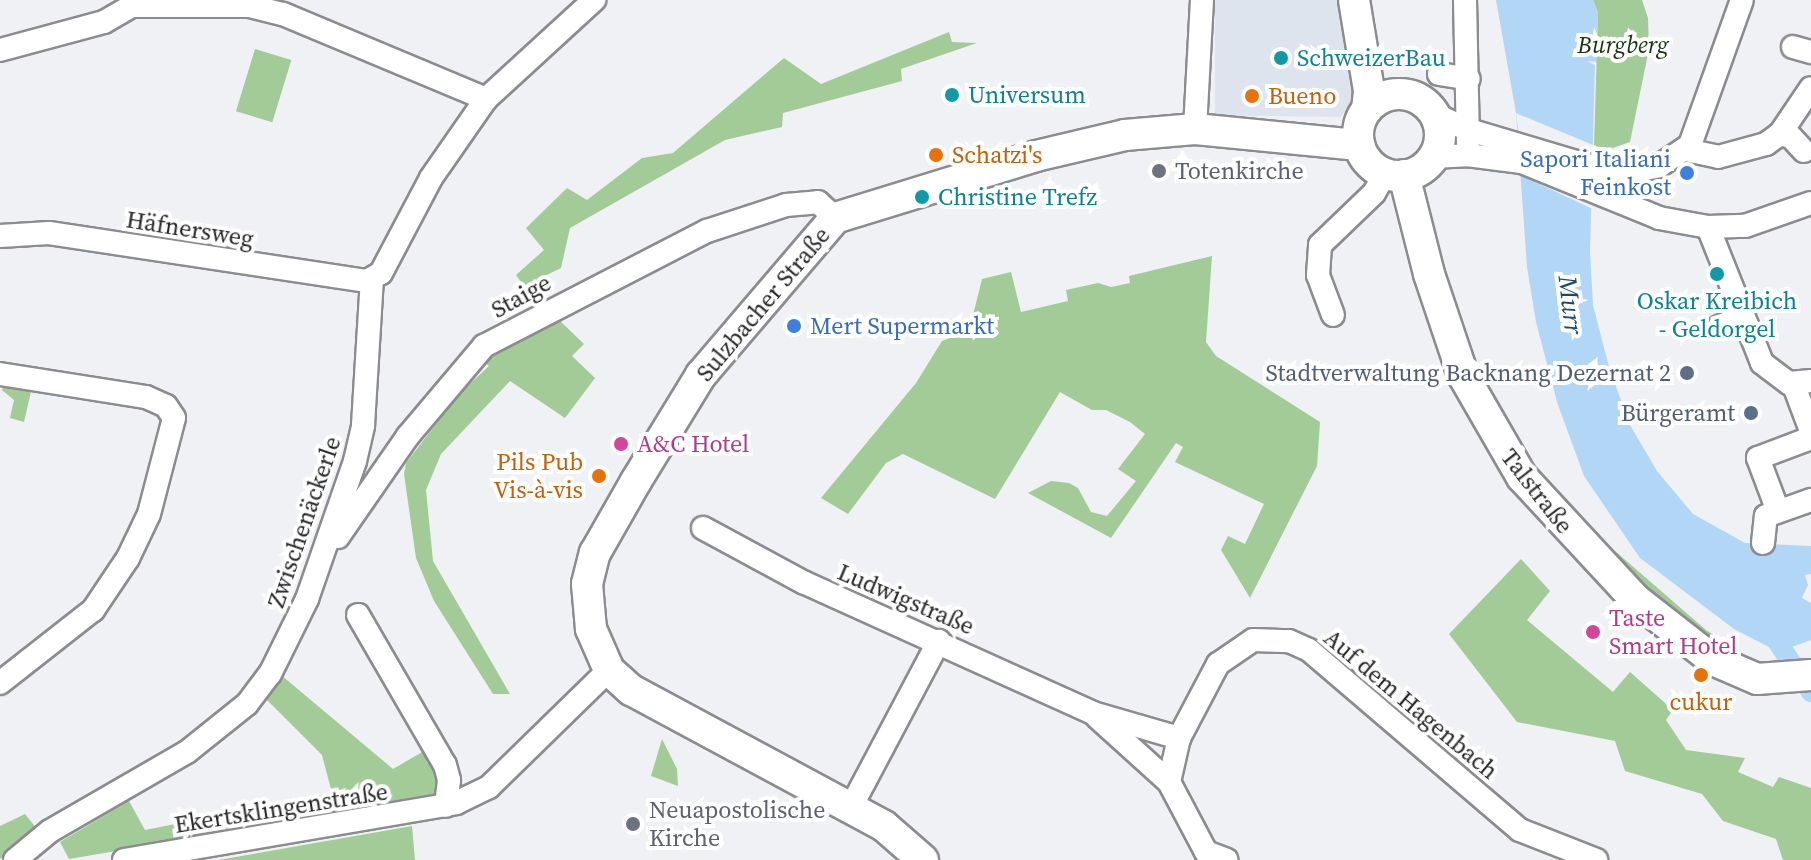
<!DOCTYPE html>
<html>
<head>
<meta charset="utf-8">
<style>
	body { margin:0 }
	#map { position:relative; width:1811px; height:860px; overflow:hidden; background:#eff1f4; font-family:"Source Serif 4",serif }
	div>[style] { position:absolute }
	.built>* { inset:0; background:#dee4ee }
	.green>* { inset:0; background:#a2cb98; transform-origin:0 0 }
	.water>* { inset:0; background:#b1d6f6 }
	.pier>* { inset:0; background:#eff1f4 }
	.canal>* { height:20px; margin:-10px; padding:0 10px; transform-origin:10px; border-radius:10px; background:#b1d6f6 }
	.roads { filter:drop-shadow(2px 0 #8b8c8f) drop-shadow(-2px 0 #8b8c8f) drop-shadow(0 2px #8b8c8f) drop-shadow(0 -2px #8b8c8f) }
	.street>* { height:22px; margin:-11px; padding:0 11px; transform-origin:11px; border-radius:11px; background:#fff }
	.secondary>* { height:30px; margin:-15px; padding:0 15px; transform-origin:15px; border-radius:15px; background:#fff }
	.secondary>.ring { margin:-15px; padding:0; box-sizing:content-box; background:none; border:30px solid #fff; border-radius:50% }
	.dots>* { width:22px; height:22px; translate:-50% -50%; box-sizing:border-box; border:4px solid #fff; border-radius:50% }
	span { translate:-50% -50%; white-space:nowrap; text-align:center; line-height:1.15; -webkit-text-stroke:8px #fff; paint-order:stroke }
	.park-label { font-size:24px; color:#13340a; font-style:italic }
	.culture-label { font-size:24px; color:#0d838f }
	.left { translate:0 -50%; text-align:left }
	.food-label { font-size:24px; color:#c56008 }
	.right { translate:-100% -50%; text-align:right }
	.shop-label { font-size:24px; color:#366cbe }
	.worship-label { font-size:24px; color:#5b616d }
	.street-label { font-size:24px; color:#252627 }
	.service-label { font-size:24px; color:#4e5e75 }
	.hotel-label { font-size:24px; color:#b23c85 }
	.water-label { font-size:26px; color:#1c4b6e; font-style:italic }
</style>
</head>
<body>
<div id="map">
	<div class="built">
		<div style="clip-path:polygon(1215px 0,1347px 0,1358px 90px,1351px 104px,1340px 117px,1215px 115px)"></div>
	</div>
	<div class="green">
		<div style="clip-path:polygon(1593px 0,1642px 0,1648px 18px,1649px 49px,1630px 142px,1607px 150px,1594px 145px,1598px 13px)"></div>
		<div style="clip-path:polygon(949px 32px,952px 42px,977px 43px,901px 69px,902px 81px,783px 113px,782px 127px,725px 140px,570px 228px,561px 268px,524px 286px,516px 275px,544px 250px,526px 228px,567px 188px,587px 200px,642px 158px,673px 153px,784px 58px,821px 84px)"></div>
		<div style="left:255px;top:49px;width:38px;height:65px;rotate:17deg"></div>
		<div style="clip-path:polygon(1212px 256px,1206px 342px,1216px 356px,1320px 422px,1317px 466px,1250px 598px,1221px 550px,1228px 536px,1245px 544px,1264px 504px,1175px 462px,1183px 447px,1176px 443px,1111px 538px,1028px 493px,1051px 481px,1069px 483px,1078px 488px,1091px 512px,1107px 516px,1136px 481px,1118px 469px,1145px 434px,1130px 422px,1106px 410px,1092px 410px,1060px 392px,995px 499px,903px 454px,886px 463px,848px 514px,821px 498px,916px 383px,942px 341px,969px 331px,982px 279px,1011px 272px,1021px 312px,1068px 301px,1066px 290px,1098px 283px,1111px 287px,1130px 283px,1129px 276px)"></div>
		<div style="clip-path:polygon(557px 318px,584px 344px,572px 356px,595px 378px,565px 418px,510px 381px,441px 454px,426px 490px,433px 561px,510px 694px,493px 694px,434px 601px,416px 558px,404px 474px,406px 463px,459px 394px,489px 366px,483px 361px)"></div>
		<div style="clip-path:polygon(5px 378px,33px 383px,24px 422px,10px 418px,14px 400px,2px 390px)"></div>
		<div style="clip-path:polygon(1599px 547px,1615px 551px,1706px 630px,1756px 662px,1725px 651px)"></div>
		<div style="clip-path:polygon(1521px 559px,1550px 591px,1527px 620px,1613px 692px,1630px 672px,1673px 710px,1666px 720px,1686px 750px,1745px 758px,1738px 772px,1773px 787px,1779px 777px,1811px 788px,1811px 860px,1783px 860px,1776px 839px,1723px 821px,1702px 794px,1625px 771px,1615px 741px,1517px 722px,1449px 634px)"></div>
		<div style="clip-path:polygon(281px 675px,393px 769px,424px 751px,440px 783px,439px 796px,69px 859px,60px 842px,129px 801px,145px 830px,332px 793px,322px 755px,266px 699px)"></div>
		<div style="clip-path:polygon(662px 739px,677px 769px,678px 786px,651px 776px)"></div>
		<div style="clip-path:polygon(25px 814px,37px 829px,0 859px,0 826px)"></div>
		<div style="clip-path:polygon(412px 826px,415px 860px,219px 860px,247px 855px)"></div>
	</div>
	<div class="water">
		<div style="clip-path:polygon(1496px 0,1593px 0,1598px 13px,1597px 62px,1587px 61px,1595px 65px,1590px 252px,1593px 305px,1609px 367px,1630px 425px,1657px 471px,1693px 514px,1745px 543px,1811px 546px,1811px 574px,1805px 575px,1808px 585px,1802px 598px,1811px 603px,1811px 640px,1789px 648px,1769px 647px,1734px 629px,1640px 558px,1584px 476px,1557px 402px,1536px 322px,1527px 267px,1516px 113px)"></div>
	</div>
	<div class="pier">
		<div style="clip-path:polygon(1516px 113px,1598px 147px,1595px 210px,1524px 177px)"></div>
	</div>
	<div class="canal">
		<div style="left:1766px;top:625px;width:81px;rotate:56.1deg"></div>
	</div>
	<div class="roads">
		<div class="street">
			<div style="left:1465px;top:0;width:142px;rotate:88.8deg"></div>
			<div style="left:1793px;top:47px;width:19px;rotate:16deg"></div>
			<div style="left:0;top:50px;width:108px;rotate:-15.1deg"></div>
			<div style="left:104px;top:22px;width:32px;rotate:-30deg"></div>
			<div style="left:132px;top:6px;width:118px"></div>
			<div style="left:250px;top:6px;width:34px;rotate:14deg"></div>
			<div style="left:283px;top:14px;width:220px;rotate:22.7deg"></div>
			<div style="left:1439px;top:74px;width:30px;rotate:9deg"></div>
			<div style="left:1434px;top:114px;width:38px;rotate:25deg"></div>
			<div style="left:1469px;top:130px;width:140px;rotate:16.6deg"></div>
			<div style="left:1603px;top:170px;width:21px;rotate:8deg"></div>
			<div style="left:1624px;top:173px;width:36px;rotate:-11deg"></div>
			<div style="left:1659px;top:166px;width:37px;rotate:-34deg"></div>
			<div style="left:1690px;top:145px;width:154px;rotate:-70.3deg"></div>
			<div style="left:1195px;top:129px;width:129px;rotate:-86.9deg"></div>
			<div style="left:1780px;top:134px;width:11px;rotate:15deg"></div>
			<div style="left:1791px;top:137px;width:19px;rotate:47deg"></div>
			<div style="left:1686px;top:150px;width:33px;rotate:12deg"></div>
			<div style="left:1718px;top:157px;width:50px;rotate:-15.2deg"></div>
			<div style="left:1766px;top:144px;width:17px;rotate:-36deg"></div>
			<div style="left:1780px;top:134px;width:55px;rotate:-56deg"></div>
			<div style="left:1433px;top:157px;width:34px;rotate:-3deg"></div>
			<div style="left:1467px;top:155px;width:55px;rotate:7.3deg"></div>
			<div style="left:1522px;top:162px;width:148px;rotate:22.2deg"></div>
			<div style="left:1659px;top:218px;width:50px;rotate:10.4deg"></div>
			<div style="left:1708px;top:227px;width:37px;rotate:-2deg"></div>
			<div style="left:1745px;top:226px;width:70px;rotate:-19.2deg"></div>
			<div style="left:1708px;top:227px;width:146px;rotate:68.3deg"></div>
			<div style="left:1762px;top:363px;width:34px;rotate:37deg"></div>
			<div style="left:1789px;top:383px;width:22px;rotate:-5deg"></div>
			<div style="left:0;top:236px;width:49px;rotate:-3.5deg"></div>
			<div style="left:49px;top:233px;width:322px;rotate:8.6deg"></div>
			<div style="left:367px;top:281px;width:16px;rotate:-30deg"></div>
			<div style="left:381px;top:273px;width:107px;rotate:-62.2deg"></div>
			<div style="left:431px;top:178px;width:96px;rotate:-55.2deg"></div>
			<div style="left:486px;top:99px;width:147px;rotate:-42.5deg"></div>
			<div style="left:1333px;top:315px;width:43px;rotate:-110.6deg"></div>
			<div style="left:1318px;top:275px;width:30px;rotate:-86deg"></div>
			<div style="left:1320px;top:245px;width:75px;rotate:-43.9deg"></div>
			<div style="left:1374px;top:193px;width:22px;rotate:-60deg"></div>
			<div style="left:1719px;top:327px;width:26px;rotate:-25deg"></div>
			<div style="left:0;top:374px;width:148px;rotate:9deg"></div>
			<div style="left:146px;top:397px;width:22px;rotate:24deg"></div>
			<div style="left:166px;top:406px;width:14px;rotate:56deg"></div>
			<div style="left:174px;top:418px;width:99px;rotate:104.6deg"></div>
			<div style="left:149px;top:514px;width:49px;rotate:115.5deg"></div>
			<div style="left:128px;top:558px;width:63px;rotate:123.9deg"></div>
			<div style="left:93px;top:610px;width:118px;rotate:141.9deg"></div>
			<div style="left:1793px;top:383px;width:51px;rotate:69.4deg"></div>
			<div style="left:1778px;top:511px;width:57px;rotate:-110.7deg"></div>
			<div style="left:1758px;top:458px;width:57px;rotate:-20.7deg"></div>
			<div style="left:703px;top:528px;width:114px;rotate:28.4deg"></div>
			<div style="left:803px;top:582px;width:318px;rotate:24.3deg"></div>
			<div style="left:1093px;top:713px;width:90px;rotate:16.2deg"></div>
			<div style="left:338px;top:537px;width:123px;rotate:-55.3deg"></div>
			<div style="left:408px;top:436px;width:118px;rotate:-49.8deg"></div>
			<div style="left:484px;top:346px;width:251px;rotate:-27.3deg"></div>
			<div style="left:707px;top:231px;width:83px;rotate:-18.2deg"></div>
			<div style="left:786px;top:205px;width:32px;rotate:-5deg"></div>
			<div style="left:818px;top:202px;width:23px;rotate:43deg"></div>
			<div style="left:1763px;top:543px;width:27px;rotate:-84deg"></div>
			<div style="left:1766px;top:516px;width:48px;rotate:-19.6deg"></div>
			<div style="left:358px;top:615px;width:173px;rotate:59.9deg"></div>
			<div style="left:445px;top:765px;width:16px;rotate:75deg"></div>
			<div style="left:449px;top:780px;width:26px;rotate:97deg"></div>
			<div style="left:1097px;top:717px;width:97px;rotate:42.1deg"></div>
			<div style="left:1169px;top:782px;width:79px;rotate:62.1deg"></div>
			<div style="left:1206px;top:852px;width:22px;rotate:21deg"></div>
			<div style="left:1169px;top:782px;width:45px;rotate:-77.2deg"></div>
			<div style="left:1179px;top:738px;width:84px;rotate:-62.2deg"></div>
			<div style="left:1218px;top:664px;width:42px;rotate:-34.4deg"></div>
			<div style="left:1253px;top:640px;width:36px;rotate:2deg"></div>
			<div style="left:1289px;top:641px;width:22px;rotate:24deg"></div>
			<div style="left:1309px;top:650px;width:277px;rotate:40.5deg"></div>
			<div style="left:1520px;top:830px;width:82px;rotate:21.5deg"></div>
			<div style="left:851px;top:807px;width:188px;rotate:-62.1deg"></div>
			<div style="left:15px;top:860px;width:45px;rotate:-39.6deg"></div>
			<div style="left:50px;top:831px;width:158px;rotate:-30deg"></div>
			<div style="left:187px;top:752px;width:77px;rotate:-38.7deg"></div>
			<div style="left:247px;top:704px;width:38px;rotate:-53deg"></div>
			<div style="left:270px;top:674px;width:84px;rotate:-63.7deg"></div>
			<div style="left:307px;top:599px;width:146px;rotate:-70.8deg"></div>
			<div style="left:355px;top:461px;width:37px;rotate:-77deg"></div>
			<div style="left:363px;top:425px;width:146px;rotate:-86.5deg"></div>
			<div style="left:124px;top:860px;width:337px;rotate:-9.7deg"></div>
			<div style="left:456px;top:803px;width:37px;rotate:-26deg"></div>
			<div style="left:489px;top:787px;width:168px;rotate:-44.3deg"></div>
		</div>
		<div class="secondary">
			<div style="left:1354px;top:0;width:92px;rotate:80.6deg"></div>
			<div style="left:1369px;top:91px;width:18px;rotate:96deg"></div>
			<div class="ring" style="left:1358px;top:94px;width:52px;height:52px"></div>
			<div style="left:1404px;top:175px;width:102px;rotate:75.8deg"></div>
			<div style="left:1429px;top:274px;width:107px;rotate:71.4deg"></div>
			<div style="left:1463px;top:375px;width:118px;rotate:60deg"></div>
			<div style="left:1522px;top:477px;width:166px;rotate:47.2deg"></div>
			<div style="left:1635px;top:599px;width:99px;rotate:38deg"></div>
			<div style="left:1713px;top:660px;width:48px;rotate:23.4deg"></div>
			<div style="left:1757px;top:679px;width:54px;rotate:-4.2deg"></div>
			<div style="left:923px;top:860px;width:52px;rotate:-138.9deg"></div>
			<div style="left:884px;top:826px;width:287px;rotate:-151.7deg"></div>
			<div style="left:631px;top:690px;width:30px;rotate:-138deg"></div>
			<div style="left:609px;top:670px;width:45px;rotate:-113.7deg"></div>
			<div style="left:591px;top:629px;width:45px;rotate:-95.1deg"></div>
			<div style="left:587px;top:584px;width:32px;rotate:-76deg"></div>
			<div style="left:595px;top:553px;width:83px;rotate:-60.3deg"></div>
			<div style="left:636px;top:481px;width:124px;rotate:-58.5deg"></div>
			<div style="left:701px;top:375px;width:206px;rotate:-49.5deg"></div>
			<div style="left:835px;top:218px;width:210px;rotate:-17.1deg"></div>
			<div style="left:1036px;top:156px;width:91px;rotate:-13.3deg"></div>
			<div style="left:1125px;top:135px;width:70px;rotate:-4.9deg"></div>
			<div style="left:1195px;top:129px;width:165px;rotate:5.6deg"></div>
		</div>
	</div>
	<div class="dots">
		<div style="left:1281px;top:58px;background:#0f9aa8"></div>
		<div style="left:952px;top:95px;background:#0f9aa8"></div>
		<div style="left:1252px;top:96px;background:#e8710a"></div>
		<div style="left:936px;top:155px;background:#e8710a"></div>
		<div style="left:1159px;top:171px;background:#6b7280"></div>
		<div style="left:1687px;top:173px;background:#3f7fe0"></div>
		<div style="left:922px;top:197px;background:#0f9aa8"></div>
		<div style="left:1717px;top:274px;background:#0f9aa8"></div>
		<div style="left:794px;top:326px;background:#3f7fe0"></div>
		<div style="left:1687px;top:373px;background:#5c6f8a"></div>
		<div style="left:1751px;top:413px;background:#5c6f8a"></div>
		<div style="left:621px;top:444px;background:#d1479c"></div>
		<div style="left:599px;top:476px;background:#e8710a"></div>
		<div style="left:1593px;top:632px;background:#d1479c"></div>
		<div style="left:1701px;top:675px;background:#e8710a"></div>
		<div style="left:633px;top:824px;background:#6b7280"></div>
	</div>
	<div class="park-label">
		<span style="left:1623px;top:45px">Burgberg</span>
	</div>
	<div class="culture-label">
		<span class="left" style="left:1297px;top:58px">SchweizerBau</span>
		<span class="left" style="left:968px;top:95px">Universum</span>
		<span class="left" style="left:938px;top:197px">Christine Trefz</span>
		<span style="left:1717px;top:315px">Oskar Kreibich<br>- Geldorgel</span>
	</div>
	<div class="food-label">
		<span class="left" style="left:1268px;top:96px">Bueno</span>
		<span class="left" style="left:952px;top:155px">Schatzi's</span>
		<span class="right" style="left:583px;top:476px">Pils Pub<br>Vis-à-vis</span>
		<span style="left:1701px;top:702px">cukur</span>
	</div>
	<div class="shop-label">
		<span class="right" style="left:1671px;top:173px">Sapori Italiani<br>Feinkost</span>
		<span class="left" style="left:810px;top:326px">Mert Supermarkt</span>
	</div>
	<div class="worship-label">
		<span class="left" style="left:1175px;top:171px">Totenkirche</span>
		<span class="left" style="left:649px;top:824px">Neuapostolische<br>Kirche</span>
	</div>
	<div class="street-label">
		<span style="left:190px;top:229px;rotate:9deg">Häfnersweg</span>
		<span style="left:521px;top:296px;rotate:-29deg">Staige</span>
		<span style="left:763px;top:304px;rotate:-50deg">Sulzbacher Straße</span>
		<span style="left:1537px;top:491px;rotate:52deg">Talstraße</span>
		<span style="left:304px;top:522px;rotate:-71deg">Zwischenäckerle</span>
		<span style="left:906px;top:599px;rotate:23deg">Ludwigstraße</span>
		<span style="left:1411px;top:704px;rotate:40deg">Auf dem Hagenbach</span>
		<span style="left:281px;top:808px;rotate:-9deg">Ekertsklingenstraße</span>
	</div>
	<div class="service-label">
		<span class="right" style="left:1671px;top:373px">Stadtverwaltung Backnang Dezernat 2</span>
		<span class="right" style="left:1735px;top:413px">Bürgeramt</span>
	</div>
	<div class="hotel-label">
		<span class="left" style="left:637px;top:444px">A&amp;C Hotel</span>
		<span class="left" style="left:1609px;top:632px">Taste<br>Smart Hotel</span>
	</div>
	<div class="water-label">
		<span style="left:1570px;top:305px;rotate:83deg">Murr</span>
	</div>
</div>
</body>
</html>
